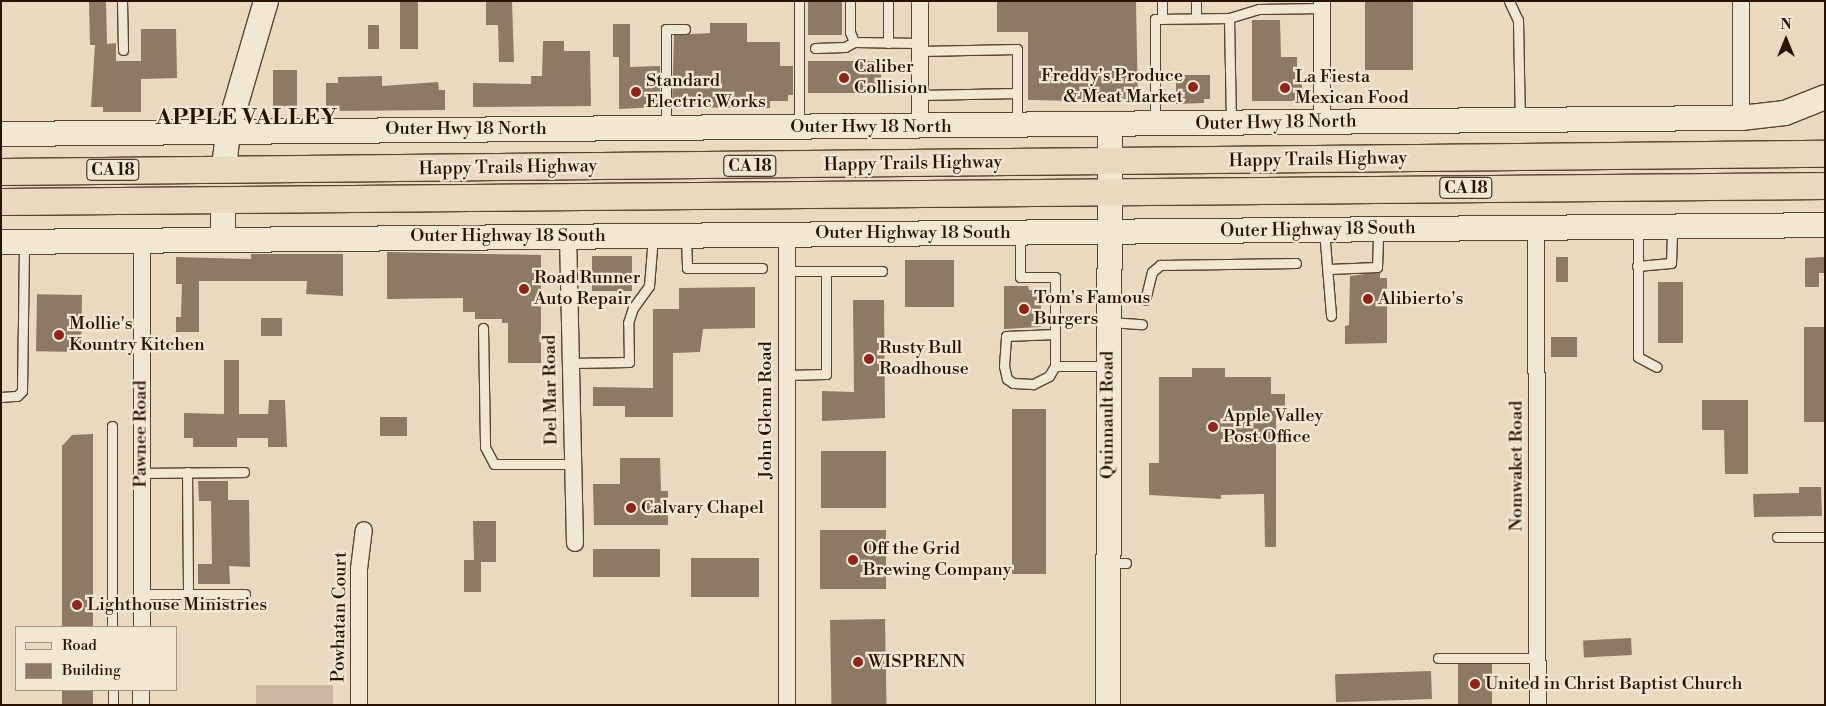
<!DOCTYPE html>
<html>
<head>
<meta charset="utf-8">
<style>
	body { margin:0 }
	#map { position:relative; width:1826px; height:706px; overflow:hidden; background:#e9dabf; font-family:"Libre Bodoni",serif }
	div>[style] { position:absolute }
	.green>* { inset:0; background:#c9b89f; transform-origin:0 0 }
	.building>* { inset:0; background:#8d7a64; transform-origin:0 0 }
	.roads { filter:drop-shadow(1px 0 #5a4431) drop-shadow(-1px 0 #5a4431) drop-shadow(0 1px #5a4431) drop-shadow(0 -1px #5a4431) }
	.lane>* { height:9px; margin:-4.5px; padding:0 4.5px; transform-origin:4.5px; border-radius:4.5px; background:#f1e7d5 }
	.street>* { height:16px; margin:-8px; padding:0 8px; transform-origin:8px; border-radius:8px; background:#f1e7d5 }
	.secondary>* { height:24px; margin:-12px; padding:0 12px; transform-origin:12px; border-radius:12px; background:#f1e7d5 }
	.primary>* { height:26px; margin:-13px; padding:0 13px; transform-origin:13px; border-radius:13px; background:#e9dabf }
	.dots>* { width:14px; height:14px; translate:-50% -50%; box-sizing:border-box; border:2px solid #f1e7d5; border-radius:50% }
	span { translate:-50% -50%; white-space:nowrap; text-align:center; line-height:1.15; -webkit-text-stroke:4.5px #f1e7d5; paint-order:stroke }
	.shield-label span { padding:1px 4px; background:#f1e7d5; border:1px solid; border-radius:4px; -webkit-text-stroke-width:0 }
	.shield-label { font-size:16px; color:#2a1202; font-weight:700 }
	.poi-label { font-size:18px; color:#2a1202 }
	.left { translate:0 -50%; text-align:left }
	.right { translate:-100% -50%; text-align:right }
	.street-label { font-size:18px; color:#2a1202 }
	.district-label { font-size:22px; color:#2a1202; font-weight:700; letter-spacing:1px }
	.frame { position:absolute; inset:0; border:2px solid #2a1202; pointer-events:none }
	.legend { position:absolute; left:15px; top:626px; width:162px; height:65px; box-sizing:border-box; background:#f1e7d5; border:1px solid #a19281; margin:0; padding:6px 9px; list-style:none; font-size:15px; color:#2a1202 }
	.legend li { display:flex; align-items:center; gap:10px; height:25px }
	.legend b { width:25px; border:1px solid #a19281 }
	.north { position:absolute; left:1761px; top:15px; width:50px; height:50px; -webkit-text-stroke:4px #f1e7d5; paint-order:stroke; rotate:0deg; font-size:14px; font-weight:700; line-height:20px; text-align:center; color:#2a1202 }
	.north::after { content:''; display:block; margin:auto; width:18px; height:22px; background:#2a1202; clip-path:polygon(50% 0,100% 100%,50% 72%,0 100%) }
</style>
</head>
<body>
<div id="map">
	<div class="green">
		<div style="left:256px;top:685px;width:77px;height:20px"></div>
	</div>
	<div class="building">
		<div style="clip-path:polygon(89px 1px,106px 1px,107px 44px,116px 43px,116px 61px,141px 61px,141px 29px,176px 29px,177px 78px,141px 79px,141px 112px,103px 112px,103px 107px,91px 107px,95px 45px,90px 45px)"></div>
		<div style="left:400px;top:1px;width:18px;height:48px"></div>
		<div style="clip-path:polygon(486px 1px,512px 1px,514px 62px,499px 62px,498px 25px,486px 25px)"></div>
		<div style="left:808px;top:1px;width:34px;height:34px"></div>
		<div style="clip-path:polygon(997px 1px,1136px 1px,1138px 102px,1028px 100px,1028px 32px,997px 32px)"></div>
		<div style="left:1365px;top:1px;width:48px;height:69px"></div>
		<div style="clip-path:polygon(1252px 20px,1280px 20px,1281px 57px,1297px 57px,1297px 73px,1302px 73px,1302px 101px,1252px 101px)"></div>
		<div style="clip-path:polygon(710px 23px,747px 23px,747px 42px,780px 42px,780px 66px,793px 66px,793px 95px,788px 95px,788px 101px,770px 101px,770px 108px,672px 107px,674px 35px,710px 33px)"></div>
		<div style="clip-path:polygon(613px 24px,630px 24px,630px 67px,660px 66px,660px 107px,619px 109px,619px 57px,613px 57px)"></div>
		<div style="left:368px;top:25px;width:11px;height:24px"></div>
		<div style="clip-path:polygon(543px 41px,564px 41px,564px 51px,590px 51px,591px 106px,473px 107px,473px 83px,531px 84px,531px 76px,542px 76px)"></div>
		<div style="left:881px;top:61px;width:32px;height:73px;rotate:90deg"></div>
		<div style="left:273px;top:70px;width:24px;height:36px"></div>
		<div style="clip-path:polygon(1176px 75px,1210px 75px,1210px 99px,1204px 99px,1204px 103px,1176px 104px)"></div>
		<div style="clip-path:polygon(382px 76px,382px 86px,438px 82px,439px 90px,445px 90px,445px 110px,326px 111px,326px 83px,338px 83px,338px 77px)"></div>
		<div style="clip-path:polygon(387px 252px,541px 255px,541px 363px,508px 363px,508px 323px,502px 323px,502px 319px,475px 319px,475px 312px,463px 312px,463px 298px,387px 299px)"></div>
		<div style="clip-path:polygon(251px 254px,343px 254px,343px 296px,306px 294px,307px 281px,199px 281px,199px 332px,176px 332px,176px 317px,181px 317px,182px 284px,176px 284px,176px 257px,251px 259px)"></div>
		<div style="left:592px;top:256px;width:40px;height:35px"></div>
		<div style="left:1556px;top:257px;width:12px;height:25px"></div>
		<div style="clip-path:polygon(1825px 257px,1825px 273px,1819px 273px,1819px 287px,1805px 287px,1805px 258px)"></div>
		<div style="left:905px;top:260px;width:49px;height:47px"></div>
		<div style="clip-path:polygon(1380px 272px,1380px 278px,1387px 278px,1387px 343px,1345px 344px,1345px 326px,1349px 325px,1350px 276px)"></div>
		<div style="left:1658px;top:282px;width:25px;height:61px"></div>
		<div style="clip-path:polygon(1004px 286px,1028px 286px,1029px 290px,1037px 290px,1041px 294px,1041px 327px,1004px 329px)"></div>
		<div style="clip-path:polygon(755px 287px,755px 328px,703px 329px,700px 352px,673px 353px,673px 417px,625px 417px,625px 406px,593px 406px,593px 387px,653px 388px,653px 309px,679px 309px,679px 288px)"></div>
		<div style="left:82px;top:295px;width:57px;height:45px;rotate:91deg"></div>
		<div style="clip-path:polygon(853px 300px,884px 300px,885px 418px,822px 421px,822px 391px,854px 392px)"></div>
		<div style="left:261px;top:318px;width:21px;height:18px"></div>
		<div style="left:1804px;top:327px;width:21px;height:95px"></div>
		<div style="left:1551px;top:337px;width:26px;height:20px"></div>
		<div style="clip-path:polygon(224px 360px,239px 360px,239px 414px,268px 414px,269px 400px,285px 400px,287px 447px,268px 447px,268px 438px,237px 438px,237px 447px,193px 447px,193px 438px,184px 438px,184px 413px,224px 414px)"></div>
		<div style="clip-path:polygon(1192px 368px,1225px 368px,1225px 377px,1271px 377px,1271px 394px,1285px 394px,1285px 417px,1276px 417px,1276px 547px,1265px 547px,1264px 494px,1221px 495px,1221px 499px,1149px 495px,1149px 463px,1159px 463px,1159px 377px,1192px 377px)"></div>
		<div style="clip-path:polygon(1702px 400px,1748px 400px,1748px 474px,1725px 474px,1724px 430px,1702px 430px)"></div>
		<div style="left:1046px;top:409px;width:165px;height:34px;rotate:90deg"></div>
		<div style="left:407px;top:417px;width:19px;height:27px;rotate:90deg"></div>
		<div style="clip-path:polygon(93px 434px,93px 627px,62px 627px,62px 446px,72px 435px)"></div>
		<div style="left:886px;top:451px;width:57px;height:65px;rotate:90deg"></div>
		<div style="clip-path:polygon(620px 458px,660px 458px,661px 491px,668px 491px,668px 525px,594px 525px,593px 484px,620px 484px)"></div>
		<div style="clip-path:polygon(198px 481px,228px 481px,228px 500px,249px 500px,250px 567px,229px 566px,230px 584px,198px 584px,198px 564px,212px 564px,211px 501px,199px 501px)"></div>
		<div style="clip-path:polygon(1799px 487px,1821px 487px,1822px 516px,1754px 517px,1753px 494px,1799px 493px)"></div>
		<div style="clip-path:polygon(473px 521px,496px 521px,496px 562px,481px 562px,481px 592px,464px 592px,464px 560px,474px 560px)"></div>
		<div style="left:820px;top:530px;width:66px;height:59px"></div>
		<div style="left:593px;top:549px;width:67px;height:28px"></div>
		<div style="left:759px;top:558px;width:39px;height:68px;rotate:90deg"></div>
		<div style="left:885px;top:619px;width:86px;height:55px;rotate:89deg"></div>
		<div style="left:1631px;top:638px;width:17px;height:48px;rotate:87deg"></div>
		<div style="left:1458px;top:664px;width:34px;height:41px"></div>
		<div style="left:1431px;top:671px;width:28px;height:96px;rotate:88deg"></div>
		<div style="left:62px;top:690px;width:31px;height:15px"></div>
	</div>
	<div class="roads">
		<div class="lane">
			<div style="left:122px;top:1px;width:49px;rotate:88.8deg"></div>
			<div style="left:799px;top:1px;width:126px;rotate:90deg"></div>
			<div style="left:850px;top:1px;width:31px;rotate:90deg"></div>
			<div style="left:850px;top:32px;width:11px;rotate:68deg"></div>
			<div style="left:1162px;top:1px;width:18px;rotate:90deg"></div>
			<div style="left:1196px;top:1px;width:17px;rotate:90deg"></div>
			<div style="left:1509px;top:1px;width:21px;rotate:65deg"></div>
			<div style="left:1518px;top:20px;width:100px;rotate:88.9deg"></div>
			<div style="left:1229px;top:18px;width:31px;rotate:-17deg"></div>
			<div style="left:1259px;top:9px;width:63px;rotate:-0.9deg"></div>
			<div style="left:888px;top:43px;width:42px;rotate:-90deg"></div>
			<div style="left:815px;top:48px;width:30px;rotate:-2deg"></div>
			<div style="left:845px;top:47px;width:10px;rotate:-29deg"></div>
			<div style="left:854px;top:42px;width:66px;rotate:0.9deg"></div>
			<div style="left:920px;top:51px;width:97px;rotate:-1.2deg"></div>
			<div style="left:1017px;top:49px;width:74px;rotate:90deg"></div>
			<div style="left:920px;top:95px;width:97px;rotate:-1.2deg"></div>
			<div style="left:1155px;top:122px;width:103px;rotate:-90deg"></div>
			<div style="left:1155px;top:19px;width:74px;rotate:-0.8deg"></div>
			<div style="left:1229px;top:18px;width:105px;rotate:88.9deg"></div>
			<div style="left:666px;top:128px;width:99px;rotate:-90deg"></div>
			<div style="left:666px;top:29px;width:19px"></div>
			<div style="left:1638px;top:226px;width:131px;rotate:90deg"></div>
			<div style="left:1638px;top:357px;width:21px;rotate:28deg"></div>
			<div style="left:1324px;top:230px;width:86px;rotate:85.3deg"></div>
			<div style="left:1020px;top:233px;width:44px;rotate:90deg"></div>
			<div style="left:1020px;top:277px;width:35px"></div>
			<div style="left:1055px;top:277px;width:89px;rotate:90deg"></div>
			<div style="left:1055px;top:366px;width:12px;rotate:121deg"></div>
			<div style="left:1049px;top:376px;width:18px;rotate:153deg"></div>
			<div style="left:1033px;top:384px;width:20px;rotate:-177deg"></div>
			<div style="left:1013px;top:383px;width:7px;rotate:-146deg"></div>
			<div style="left:1007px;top:379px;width:13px;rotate:-103deg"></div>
			<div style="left:1004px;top:366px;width:30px;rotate:-86deg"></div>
			<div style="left:1006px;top:336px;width:49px;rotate:-2.3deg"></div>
			<div style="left:686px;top:237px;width:31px;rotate:88deg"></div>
			<div style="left:687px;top:268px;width:75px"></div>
			<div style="left:1637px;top:266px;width:34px;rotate:-5deg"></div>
			<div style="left:1671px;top:263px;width:35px;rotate:-88deg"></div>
			<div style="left:1329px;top:269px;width:48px;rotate:-2.4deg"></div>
			<div style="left:1377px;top:267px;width:37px;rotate:-88deg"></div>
			<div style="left:786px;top:271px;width:96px"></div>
			<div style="left:1145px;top:300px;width:29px;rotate:-76deg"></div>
			<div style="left:1152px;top:272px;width:11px;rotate:-41deg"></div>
			<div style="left:1160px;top:265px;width:136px;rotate:-0.8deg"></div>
			<div style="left:1110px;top:322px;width:32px;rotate:4deg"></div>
			<div style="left:483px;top:328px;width:119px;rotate:89deg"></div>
			<div style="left:485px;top:447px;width:19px;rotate:62deg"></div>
			<div style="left:494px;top:464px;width:79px"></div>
			<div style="left:571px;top:363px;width:58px;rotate:-1deg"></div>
			<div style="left:629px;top:362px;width:39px;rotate:-91deg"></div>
			<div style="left:628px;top:323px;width:16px;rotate:-72deg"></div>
			<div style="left:633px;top:308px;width:27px;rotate:-54deg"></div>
			<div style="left:649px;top:286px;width:50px;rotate:-85.4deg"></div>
			<div style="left:1055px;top:366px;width:53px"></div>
			<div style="left:786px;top:375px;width:40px;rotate:-1.4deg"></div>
			<div style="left:826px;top:374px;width:103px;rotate:-90deg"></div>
			<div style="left:1px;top:397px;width:16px;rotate:-4deg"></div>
			<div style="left:17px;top:396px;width:7px;rotate:-45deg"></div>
			<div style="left:22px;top:391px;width:149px;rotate:-89.2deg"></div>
			<div style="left:187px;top:472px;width:122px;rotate:89.5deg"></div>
			<div style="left:142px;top:473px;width:102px;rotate:-0.6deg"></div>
			<div style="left:1777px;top:537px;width:48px"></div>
			<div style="left:1110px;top:563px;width:16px"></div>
			<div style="left:142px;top:594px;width:103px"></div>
			<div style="left:112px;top:627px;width:201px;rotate:-90deg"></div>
			<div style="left:1438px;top:658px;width:99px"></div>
			<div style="left:113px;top:690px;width:15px;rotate:90deg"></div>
		</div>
		<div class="street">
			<div style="left:1322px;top:1px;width:122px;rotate:90deg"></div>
			<div style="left:1741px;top:118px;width:117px;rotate:-90deg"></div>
			<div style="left:920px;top:126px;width:125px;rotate:-90deg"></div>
			<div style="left:1536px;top:228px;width:477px;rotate:89.8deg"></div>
			<div style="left:568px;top:235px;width:308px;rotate:88.7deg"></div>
			<div style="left:142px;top:240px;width:387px;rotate:90deg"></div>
			<div style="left:141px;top:705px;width:15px;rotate:-90deg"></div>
			<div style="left:359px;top:705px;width:136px;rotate:-90deg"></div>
			<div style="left:359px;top:569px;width:39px;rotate:-83deg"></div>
			<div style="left:787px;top:705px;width:470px;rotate:-90deg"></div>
		</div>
		<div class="secondary">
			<div style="left:1px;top:134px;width:1740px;rotate:-0.53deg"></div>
			<div style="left:1741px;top:118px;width:44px;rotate:-6.5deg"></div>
			<div style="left:1785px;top:113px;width:43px;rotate:-21.8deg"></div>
			<div style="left:224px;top:169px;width:38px;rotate:-84deg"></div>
			<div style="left:228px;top:131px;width:135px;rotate:-73.7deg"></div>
			<div style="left:223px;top:201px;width:38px;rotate:90deg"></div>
			<div style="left:1px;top:242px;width:1824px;rotate:-0.53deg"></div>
			<div style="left:1108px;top:705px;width:580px;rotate:-89.8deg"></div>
		</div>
		<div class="primary">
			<div style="left:1px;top:172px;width:1824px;rotate:-0.57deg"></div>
			<div style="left:1px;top:202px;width:1824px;rotate:-0.5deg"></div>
		</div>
	</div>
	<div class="dots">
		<div style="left:844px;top:78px;background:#8f2418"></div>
		<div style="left:1193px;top:87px;background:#8f2418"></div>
		<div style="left:1285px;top:88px;background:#8f2418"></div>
		<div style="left:636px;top:92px;background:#8f2418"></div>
		<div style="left:524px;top:289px;background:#8f2418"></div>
		<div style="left:1368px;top:299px;background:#8f2418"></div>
		<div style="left:1024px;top:309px;background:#8f2418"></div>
		<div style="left:59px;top:335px;background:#8f2418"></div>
		<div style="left:869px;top:359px;background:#8f2418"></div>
		<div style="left:1213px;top:427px;background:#8f2418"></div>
		<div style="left:631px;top:508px;background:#8f2418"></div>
		<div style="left:853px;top:560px;background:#8f2418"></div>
		<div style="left:77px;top:605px;background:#8f2418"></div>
		<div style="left:858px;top:662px;background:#8f2418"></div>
		<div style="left:1475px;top:684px;background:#8f2418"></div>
	</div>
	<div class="shield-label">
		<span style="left:750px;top:166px">CA 18</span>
		<span style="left:113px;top:170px">CA 18</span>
		<span style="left:1466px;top:188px">CA 18</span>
	</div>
	<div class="poi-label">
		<span class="left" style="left:854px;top:78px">Caliber<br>Collision</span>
		<span class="right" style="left:1183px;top:87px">Freddy's Produce<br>&amp; Meat Market</span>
		<span class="left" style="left:1295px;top:88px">La Fiesta<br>Mexican Food</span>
		<span class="left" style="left:646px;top:92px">Standard<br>Electric Works</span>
		<span class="left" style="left:534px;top:289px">Road Runner<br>Auto Repair</span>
		<span class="left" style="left:1034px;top:309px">Tom's Famous<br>Burgers</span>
		<span class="left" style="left:1378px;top:299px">Alibierto's</span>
		<span class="left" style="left:69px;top:335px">Mollie's<br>Kountry Kitchen</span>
		<span class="left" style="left:879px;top:359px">Rusty Bull<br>Roadhouse</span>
		<span class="left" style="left:1223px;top:427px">Apple Valley<br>Post Office</span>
		<span class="left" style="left:641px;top:508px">Calvary Chapel</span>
		<span class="left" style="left:863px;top:560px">Off the Grid<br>Brewing Company</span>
		<span class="left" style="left:87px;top:605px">Lighthouse Ministries</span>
		<span class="left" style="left:868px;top:662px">WISPRENN</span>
		<span class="left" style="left:1485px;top:684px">United in Christ Baptist Church</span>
	</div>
	<div class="street-label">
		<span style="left:1276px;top:123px;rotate:-1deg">Outer Hwy 18 North</span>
		<span style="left:871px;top:127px">Outer Hwy 18 North</span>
		<span style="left:466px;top:129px">Outer Hwy 18 North</span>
		<span style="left:1318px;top:160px;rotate:-1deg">Happy Trails Highway</span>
		<span style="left:913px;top:164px;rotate:-1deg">Happy Trails Highway</span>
		<span style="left:508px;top:168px;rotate:-1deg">Happy Trails Highway</span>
		<span style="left:1318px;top:230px;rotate:-1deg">Outer Highway 18 South</span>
		<span style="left:913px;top:233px">Outer Highway 18 South</span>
		<span style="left:508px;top:236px">Outer Highway 18 South</span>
		<span style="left:551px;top:390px;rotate:-91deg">Del Mar Road</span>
		<span style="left:766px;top:410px;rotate:-90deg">John Glenn Road</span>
		<span style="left:1108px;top:415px;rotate:-90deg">Quinnault Road</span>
		<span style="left:141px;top:434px;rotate:-90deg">Pawnee Road</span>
		<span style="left:1517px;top:466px;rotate:-90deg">Nomwaket Road</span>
		<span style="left:340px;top:617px;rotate:-89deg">Powhatan Court</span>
	</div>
	<div class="district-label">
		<span style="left:247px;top:118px">APPLE VALLEY</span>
	</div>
	<div class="frame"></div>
	<ul class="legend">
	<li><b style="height:6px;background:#e9dabf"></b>Road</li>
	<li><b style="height:14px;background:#8d7a64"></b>Building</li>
	</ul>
	<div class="north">N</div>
</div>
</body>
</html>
